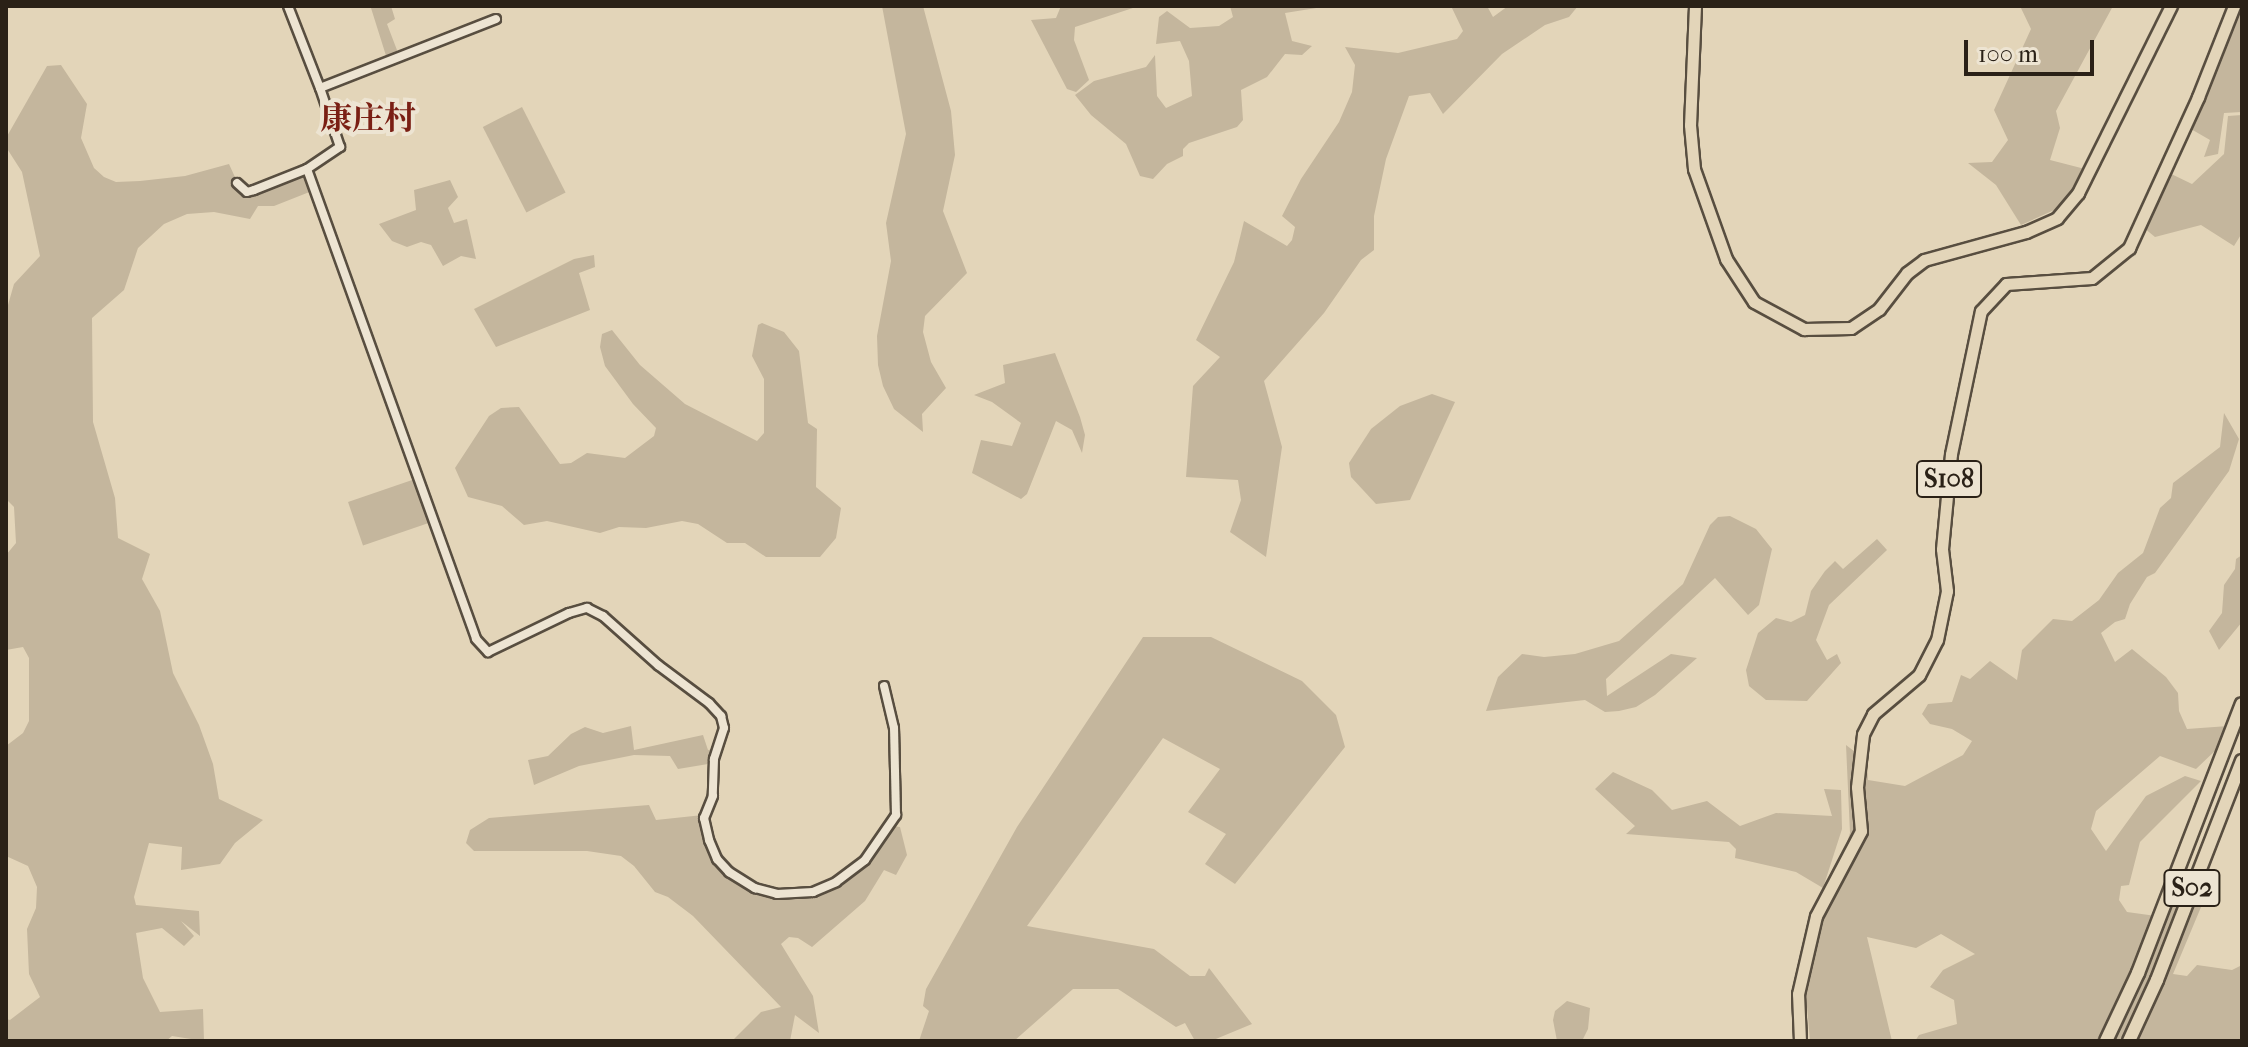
<!DOCTYPE html>
<html>
<head>
<meta charset="utf-8">
<style>
	body { margin:0 }
	#map { position:relative; width:2248px; height:1047px; overflow:hidden; background:#e3d5b9; font-family:"IM FELL French Canon","Noto Serif SC",serif }
	div>[style] { position:absolute }
	.green>* { inset:0; background:#c4b69d; transform-origin:0 0 }
	.roads { filter:drop-shadow(2px 0 #584e40) drop-shadow(-2px 0 #584e40) drop-shadow(0 2px #584e40) drop-shadow(0 -2px #584e40) }
	.minor>* { height:8px; margin:-4px; padding:0 4px; transform-origin:4px; border-radius:4px; background:#ede4d2 }
	.major>* { height:11px; margin:-5.5px; padding:0 5.5px; transform-origin:5.5px; border-radius:5.5px; background:#e3d5b9 }
	.highway>* { height:12px; margin:-6px; padding:0 6px; transform-origin:6px; border-radius:6px; background:#e3d5b9 }
	span { translate:-50% -50%; white-space:nowrap; text-align:center; line-height:1.15; -webkit-text-stroke:8px #ede4d2; paint-order:stroke }
	.shield-label span { padding:2px 6px; background:#ede4d2; border:2px solid; border-radius:6px; -webkit-text-stroke-width:0 }
	.shield-label { font-size:26px; color:#2a2117; font-weight:700 }
	.quarter-label { font-size:32px; color:#7a1f14; font-weight:700 }
	.frame { position:absolute; inset:0; border:8px solid #2a2117; pointer-events:none }
	.scale { position:absolute; left:1964px; top:40px; width:130px; height:36px; box-sizing:border-box; border:4px solid #2a2117; border-top:0; padding-left:10px; font-size:24px; line-height:28px; white-space:nowrap; color:#2a2117; -webkit-text-stroke:6px #ede4d2; paint-order:stroke }
</style>
</head>
<body>
<div id="map">
	<div class="green">
		<div style="clip-path:polygon(373px 6px,391px 6px,395px 19px,387px 24px,400px 58px,388px 62px,371px 8px)"></div>
		<div style="clip-path:polygon(882px 6px,923px 6px,951px 111px,955px 155px,943px 211px,967px 273px,925px 316px,923px 332px,931px 362px,946px 388px,922px 414px,923px 432px,894px 409px,883px 386px,878px 365px,877px 336px,891px 261px,886px 223px,906px 134px)"></div>
		<div style="clip-path:polygon(1061px 6px,1139px 6px,1075px 27px,1074px 40px,1089px 80px,1076px 92px,1067px 89px,1031px 20px,1056px 18px)"></div>
		<div style="clip-path:polygon(1230px 6px,1329px 6px,1285px 13px,1292px 41px,1312px 46px,1302px 55px,1285px 54px,1267px 77px,1241px 90px,1243px 120px,1237px 127px,1189px 143px,1183px 149px,1183px 156px,1167px 164px,1153px 179px,1140px 176px,1126px 144px,1091px 115px,1075px 95px,1094px 81px,1146px 67px,1155px 55px,1157px 96px,1166px 108px,1192px 96px,1189px 61px,1180px 41px,1156px 44px,1159px 17px,1167px 11px,1190px 28px,1219px 26px,1233px 17px)"></div>
		<div style="clip-path:polygon(1451px 6px,1487px 6px,1493px 17px,1508px 6px,1578px 6px,1569px 17px,1545px 25px,1502px 54px,1443px 114px,1430px 93px,1409px 96px,1386px 159px,1374px 216px,1374px 250px,1361px 260px,1324px 313px,1264px 381px,1282px 447px,1266px 557px,1230px 532px,1241px 500px,1238px 480px,1186px 477px,1193px 386px,1220px 357px,1196px 340px,1234px 262px,1244px 221px,1287px 246px,1292px 240px,1295px 227px,1282px 216px,1301px 179px,1339px 122px,1352px 92px,1355px 65px,1345px 47px,1398px 53px,1457px 39px,1463px 31px)"></div>
		<div style="clip-path:polygon(2020px 6px,2113px 6px,2056px 111px,2060px 128px,2050px 160px,2085px 169px,2061px 207px,2021px 225px,1996px 185px,1968px 163px,1992px 162px,2008px 140px,1994px 110px,2031px 29px)"></div>
		<div style="clip-path:polygon(2242px 7px,2242px 112px,2224px 113px,2218px 154px,2204px 157px,2210px 140px,2184px 125px)"></div>
		<div style="clip-path:polygon(61px 65px,87px 104px,81px 138px,94px 168px,104px 177px,116px 182px,140px 181px,185px 176px,229px 164px,239px 186px,250px 191px,301px 164px,312px 191px,274px 206px,258px 206px,250px 219px,214px 212px,187px 214px,164px 224px,138px 248px,124px 290px,92px 318px,93px 422px,115px 498px,118px 538px,150px 554px,142px 579px,160px 611px,173px 673px,199px 725px,213px 764px,219px 799px,263px 820px,235px 843px,220px 864px,181px 870px,182px 847px,149px 843px,134px 897px,136px 905px,199px 911px,200px 936px,181px 921px,194px 936px,184px 946px,162px 928px,136px 933px,143px 978px,160px 1012px,203px 1009px,204px 1041px,172px 1036px,166px 1041px,6px 1041px,6px 1019px,10px 1020px,40px 997px,29px 974px,27px 929px,36px 908px,37px 887px,28px 866px,6px 856px,6px 746px,23px 733px,29px 721px,29px 658px,23px 647px,6px 650px,6px 555px,16px 543px,14px 507px,6px 499px,6px 312px,14px 284px,40px 256px,22px 172px,6px 147px,6px 138px,47px 66px)"></div>
		<div style="left:522px;top:107px;width:96px;height:44px;rotate:63deg"></div>
		<div style="clip-path:polygon(2242px 115px,2242px 233px,2234px 246px,2201px 225px,2155px 237px,2138px 223px,2163px 170px,2192px 184px,2224px 154px,2228px 116px)"></div>
		<div style="clip-path:polygon(450px 180px,458px 197px,448px 208px,454px 223px,467px 219px,476px 259px,461px 256px,443px 266px,431px 245px,421px 242px,407px 247px,392px 241px,379px 224px,416px 210px,414px 190px)"></div>
		<div style="clip-path:polygon(594px 255px,595px 267px,579px 273px,590px 310px,496px 347px,474px 309px,574px 259px)"></div>
		<div style="clip-path:polygon(762px 323px,784px 332px,799px 351px,808px 423px,817px 429px,816px 487px,841px 508px,836px 538px,820px 557px,766px 557px,745px 543px,727px 543px,698px 524px,682px 521px,646px 528px,619px 527px,600px 533px,547px 521px,524px 525px,502px 506px,468px 497px,455px 468px,489px 416px,501px 408px,519px 407px,560px 464px,571px 463px,587px 453px,625px 458px,654px 436px,656px 428px,633px 404px,605px 366px,600px 347px,602px 334px,612px 330px,640px 365px,685px 404px,757px 441px,764px 433px,764px 379px,752px 356px,758px 325px)"></div>
		<div style="clip-path:polygon(1055px 353px,1080px 417px,1085px 435px,1082px 453px,1072px 430px,1056px 421px,1027px 494px,1021px 499px,972px 473px,981px 440px,1012px 446px,1021px 423px,992px 402px,974px 395px,1005px 383px,1003px 365px)"></div>
		<div style="clip-path:polygon(1432px 394px,1455px 402px,1410px 500px,1376px 504px,1351px 477px,1349px 463px,1371px 429px,1400px 406px)"></div>
		<div style="clip-path:polygon(2224px 413px,2239px 439px,2229px 471px,2155px 573px,2147px 577px,2130px 604px,2125px 619px,2115px 622px,2101px 633px,2115px 662px,2132px 649px,2166px 677px,2178px 693px,2179px 711px,2187px 729px,2242px 725px,2196px 769px,2160px 756px,2096px 811px,2091px 829px,2106px 851px,2146px 796px,2185px 776px,2201px 781px,2140px 842px,2129px 885px,2121px 886px,2119px 900px,2127px 912px,2156px 916px,2169px 882px,2192px 878px,2209px 888px,2173px 974px,2187px 976px,2197px 965px,2232px 970px,2242px 965px,2242px 1041px,1915px 1041px,1919px 1035px,1957px 1024px,1954px 1000px,1930px 987px,1943px 970px,1975px 954px,1941px 934px,1916px 948px,1867px 937px,1892px 1041px,1810px 1041px,1804px 972px,1850px 833px,1846px 745px,1867px 761px,1868px 780px,1905px 786px,1963px 755px,1972px 741px,1952px 729px,1930px 724px,1922px 714px,1928px 704px,1952px 702px,1961px 675px,1970px 679px,1990px 661px,2017px 680px,2022px 650px,2053px 619px,2072px 621px,2099px 600px,2118px 573px,2143px 553px,2160px 508px,2171px 498px,2173px 483px,2220px 447px)"></div>
		<div style="left:418px;top:478px;width:46px;height:74px;rotate:71deg"></div>
		<div style="clip-path:polygon(1730px 516px,1756px 529px,1772px 549px,1759px 605px,1748px 615px,1715px 578px,1606px 679px,1607px 696px,1671px 654px,1697px 658px,1655px 695px,1636px 707px,1619px 711px,1605px 712px,1585px 700px,1486px 711px,1498px 677px,1522px 654px,1544px 657px,1575px 654px,1619px 641px,1683px 584px,1710px 525px,1718px 517px)"></div>
		<div style="clip-path:polygon(1877px 539px,1887px 550px,1829px 605px,1816px 640px,1827px 660px,1837px 654px,1841px 663px,1807px 701px,1766px 700px,1749px 686px,1746px 670px,1758px 633px,1776px 618px,1791px 622px,1805px 615px,1811px 591px,1825px 571px,1835px 561px,1843px 569px)"></div>
		<div style="clip-path:polygon(2242px 555px,2242px 622px,2219px 650px,2209px 631px,2222px 613px,2224px 585px,2235px 569px,2236px 559px)"></div>
		<div style="clip-path:polygon(1143px 637px,1211px 637px,1302px 681px,1336px 715px,1345px 747px,1235px 884px,1205px 864px,1226px 834px,1188px 812px,1220px 769px,1163px 738px,1027px 926px,1154px 949px,1190px 976px,1205px 976px,1209px 968px,1252px 1024px,1211px 1041px,1195px 1041px,1185px 1023px,1176px 1027px,1118px 989px,1073px 989px,1014px 1041px,919px 1041px,929px 1011px,923px 1006px,926px 989px,1017px 827px)"></div>
		<div style="clip-path:polygon(631px 726px,634px 750px,703px 735px,708px 750px,715px 749px,714px 763px,678px 769px,670px 756px,634px 755px,579px 766px,534px 785px,528px 760px,548px 756px,571px 734px,585px 727px,603px 733px)"></div>
		<div style="clip-path:polygon(1613px 772px,1652px 790px,1672px 810px,1707px 801px,1740px 826px,1776px 813px,1832px 816px,1824px 789px,1841px 790px,1842px 829px,1823px 888px,1796px 872px,1735px 858px,1736px 849px,1729px 842px,1626px 834px,1635px 826px,1595px 789px)"></div>
		<div style="clip-path:polygon(649px 805px,656px 820px,703px 815px,711px 848px,731px 875px,755px 890px,791px 896px,829px 892px,868px 862px,892px 826px,900px 827px,907px 855px,896px 875px,884px 870px,865px 901px,812px 947px,798px 938px,789px 937px,781px 944px,813px 996px,819px 1033px,795px 1015px,790px 1041px,732px 1041px,761px 1012px,781px 1007px,693px 916px,668px 897px,655px 892px,634px 866px,621px 856px,587px 851px,474px 851px,466px 843px,470px 830px,489px 818px)"></div>
		<div style="clip-path:polygon(1567px 1001px,1590px 1008px,1588px 1029px,1582px 1041px,1557px 1041px,1553px 1020px,1555px 1011px)"></div>
	</div>
	<div class="roads">
		<div class="minor">
			<div style="left:288px;top:6px;width:88px;rotate:68.7deg"></div>
			<div style="left:320px;top:88px;width:189px;rotate:-21.4deg"></div>
			<div style="left:307px;top:169px;width:499px;rotate:70.2deg"></div>
			<div style="left:476px;top:639px;width:18px;rotate:47deg"></div>
			<div style="left:488px;top:652px;width:90px;rotate:-25.7deg"></div>
			<div style="left:569px;top:613px;width:19px;rotate:-16deg"></div>
			<div style="left:587px;top:608px;width:18px;rotate:27deg"></div>
			<div style="left:603px;top:616px;width:74px;rotate:41.7deg"></div>
			<div style="left:658px;top:665px;width:64px;rotate:36.7deg"></div>
			<div style="left:709px;top:703px;width:18px;rotate:47deg"></div>
			<div style="left:721px;top:716px;width:12px;rotate:76deg"></div>
			<div style="left:724px;top:728px;width:33px;rotate:108deg"></div>
			<div style="left:714px;top:759px;width:37px;rotate:92deg"></div>
			<div style="left:713px;top:796px;width:24px;rotate:112deg"></div>
			<div style="left:704px;top:818px;width:23px;rotate:77deg"></div>
			<div style="left:709px;top:840px;width:21px;rotate:67deg"></div>
			<div style="left:717px;top:859px;width:18px;rotate:47deg"></div>
			<div style="left:729px;top:872px;width:31px;rotate:32deg"></div>
			<div style="left:755px;top:888px;width:23px;rotate:15deg"></div>
			<div style="left:777px;top:894px;width:36px;rotate:-3deg"></div>
			<div style="left:813px;top:892px;width:25px;rotate:-23deg"></div>
			<div style="left:836px;top:882px;width:36px;rotate:-37deg"></div>
			<div style="left:865px;top:860px;width:55px;rotate:-55.4deg"></div>
			<div style="left:896px;top:815px;width:87px;rotate:-91.3deg"></div>
			<div style="left:894px;top:728px;width:43px;rotate:-103.4deg"></div>
			<div style="left:237px;top:183px;width:13px;rotate:42deg"></div>
			<div style="left:247px;top:192px;width:7px;rotate:-16deg"></div>
			<div style="left:254px;top:190px;width:57px;rotate:-21.6deg"></div>
			<div style="left:307px;top:169px;width:40px;rotate:-34deg"></div>
			<div style="left:340px;top:147px;width:62px;rotate:-108.7deg"></div>
		</div>
		<div class="major">
			<div style="left:1695px;top:6px;width:119px;rotate:92.4deg"></div>
			<div style="left:1690px;top:125px;width:44px;rotate:84.8deg"></div>
			<div style="left:1694px;top:169px;width:96px;rotate:70.4deg"></div>
			<div style="left:1726px;top:259px;width:51px;rotate:56.9deg"></div>
			<div style="left:1754px;top:302px;width:57px;rotate:28.4deg"></div>
			<div style="left:1804px;top:329px;width:47px;rotate:-1.2deg"></div>
			<div style="left:1851px;top:328px;width:34px;rotate:-34deg"></div>
			<div style="left:1879px;top:309px;width:46px;rotate:-52.1deg"></div>
			<div style="left:1907px;top:273px;width:21px;rotate:-37deg"></div>
			<div style="left:1924px;top:260px;width:106px;rotate:-15.4deg"></div>
			<div style="left:2026px;top:232px;width:34px;rotate:-24deg"></div>
			<div style="left:2057px;top:218px;width:33px;rotate:-50deg"></div>
			<div style="left:2078px;top:193px;width:209px;rotate:-63.6deg"></div>
			<div style="left:1800px;top:1041px;width:47px;rotate:-92.4deg"></div>
			<div style="left:1798px;top:994px;width:80px;rotate:-77deg"></div>
			<div style="left:1816px;top:916px;width:96px;rotate:-62.1deg"></div>
			<div style="left:1861px;top:831px;width:44px;rotate:-95.2deg"></div>
			<div style="left:1857px;top:787px;width:53px;rotate:-83.5deg"></div>
			<div style="left:1863px;top:734px;width:22px;rotate:-63deg"></div>
			<div style="left:1873px;top:714px;width:60px;rotate:-40.3deg"></div>
			<div style="left:1919px;top:675px;width:39px;rotate:-63deg"></div>
			<div style="left:1937px;top:640px;width:50px;rotate:-78.5deg"></div>
			<div style="left:1947px;top:591px;width:42px;rotate:-96.8deg"></div>
			<div style="left:1942px;top:549px;width:95px;rotate:-84.6deg"></div>
			<div style="left:1951px;top:454px;width:146px;rotate:-78.2deg"></div>
			<div style="left:1981px;top:311px;width:37px;rotate:-47deg"></div>
			<div style="left:2006px;top:284px;width:86px;rotate:-4deg"></div>
			<div style="left:2092px;top:278px;width:48px;rotate:-39deg"></div>
			<div style="left:2129px;top:248px;width:166px;rotate:-65.4deg"></div>
			<div style="left:2198px;top:97px;width:98px;rotate:-68.4deg"></div>
		</div>
		<div class="highway">
			<div style="left:2106px;top:1041px;width:75px;rotate:-64.8deg"></div>
			<div style="left:2138px;top:973px;width:288px;rotate:-68.9deg"></div>
			<div style="left:2129px;top:1041px;width:67px;rotate:-65.3deg"></div>
			<div style="left:2157px;top:980px;width:235px;rotate:-68.8deg"></div>
		</div>
	</div>
	<div class="shield-label">
		<span style="left:1949px;top:479px">S108</span>
		<span style="left:2192px;top:888px">S02</span>
	</div>
	<div class="quarter-label">
		<span style="left:368px;top:119px">康庄村</span>
	</div>
	<div class="frame"></div>
	<div class="scale">100 m</div>
</div>
</body>
</html>
